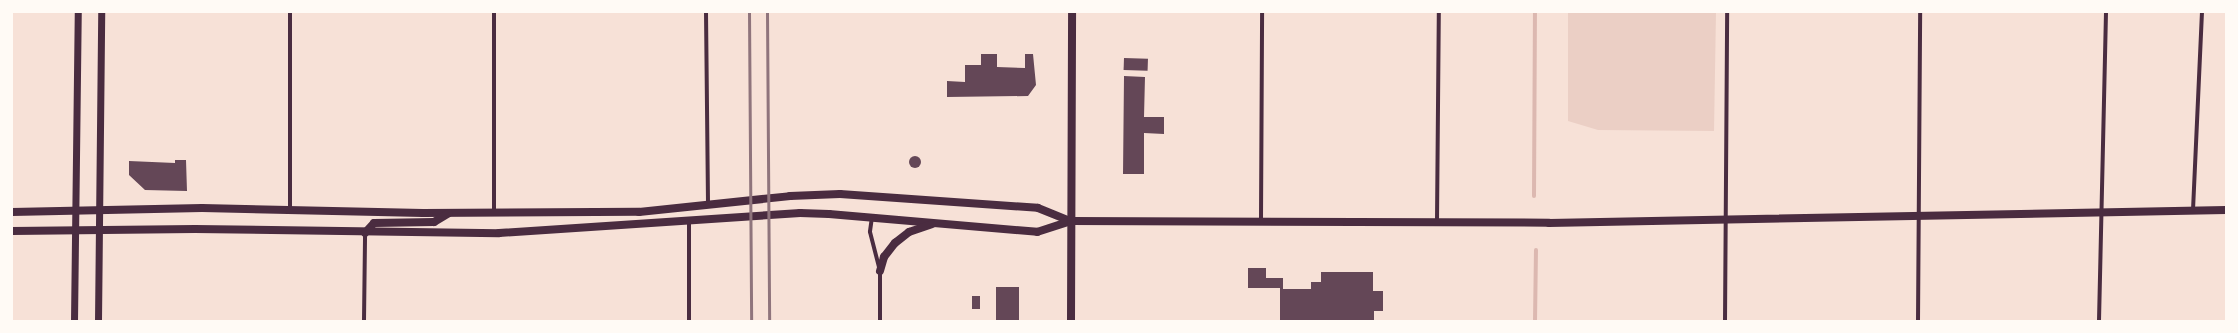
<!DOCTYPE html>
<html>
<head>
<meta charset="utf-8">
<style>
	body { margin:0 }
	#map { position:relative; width:2238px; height:333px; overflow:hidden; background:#f7e1d7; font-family:"Sofia Sans Condensed",sans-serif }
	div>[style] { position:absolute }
	.green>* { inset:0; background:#ebcfc5 }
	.stream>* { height:4px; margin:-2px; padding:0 2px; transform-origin:2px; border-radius:2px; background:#dcb8b0 }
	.building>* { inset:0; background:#644757; transform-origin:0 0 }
	.round { border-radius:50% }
	.minor>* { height:4px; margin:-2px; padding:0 2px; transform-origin:2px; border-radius:2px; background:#4a2c40 }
	.tertiary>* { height:7px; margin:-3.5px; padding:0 3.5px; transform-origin:3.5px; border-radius:3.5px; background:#4a2c40 }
	.secondary>* { height:8px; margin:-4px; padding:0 4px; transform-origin:4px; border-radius:4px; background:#4a2c40 }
	.rail>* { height:3px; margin:-1.5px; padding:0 1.5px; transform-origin:1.5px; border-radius:1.5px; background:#8f747c }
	span { translate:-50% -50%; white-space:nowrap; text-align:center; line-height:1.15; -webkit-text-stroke:4px #fffaf5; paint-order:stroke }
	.frame { position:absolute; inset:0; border:13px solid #fffaf5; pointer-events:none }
</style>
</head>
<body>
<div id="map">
	<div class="green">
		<div style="clip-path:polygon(1568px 12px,1716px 12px,1714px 131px,1598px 130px,1568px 121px)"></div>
	</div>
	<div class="stream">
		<div style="left:1534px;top:196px;width:184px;rotate:-89.7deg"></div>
		<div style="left:1535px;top:321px;width:71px;rotate:-89.2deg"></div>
	</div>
	<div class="building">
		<div style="clip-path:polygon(981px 54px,997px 54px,997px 67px,1025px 68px,1025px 54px,1033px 54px,1036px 85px,1028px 96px,947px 97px,947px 81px,965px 82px,965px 65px,981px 65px)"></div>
		<div style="left:1124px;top:58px;width:24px;height:12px;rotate:2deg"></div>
		<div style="clip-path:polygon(1124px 76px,1145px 77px,1144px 117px,1164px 117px,1164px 134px,1144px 133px,1144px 174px,1123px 174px)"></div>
		<div class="round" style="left:909px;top:156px;width:12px;height:12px"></div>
		<div style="clip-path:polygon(175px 160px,186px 160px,187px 191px,145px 190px,129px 175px,129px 161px,175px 163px)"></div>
		<div style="clip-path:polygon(1248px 268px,1266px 268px,1266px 278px,1283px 278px,1283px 289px,1311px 289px,1311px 282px,1321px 282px,1321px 272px,1373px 272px,1373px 291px,1383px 291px,1383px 311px,1374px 311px,1374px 321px,1280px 321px,1280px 288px,1248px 288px)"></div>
		<div style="left:996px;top:287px;width:23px;height:34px"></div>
		<div style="left:972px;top:296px;width:8px;height:13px"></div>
	</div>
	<div class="minor">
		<div style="left:290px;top:12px;width:199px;rotate:90deg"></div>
		<div style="left:706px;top:12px;width:194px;rotate:89.4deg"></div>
		<div style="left:2193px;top:210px;width:198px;rotate:-87.4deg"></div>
		<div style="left:494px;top:213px;width:201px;rotate:-90deg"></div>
		<div style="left:872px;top:217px;width:15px;rotate:98deg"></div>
		<div style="left:870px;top:232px;width:40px;rotate:75.6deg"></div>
		<div style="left:880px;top:271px;width:50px;rotate:90deg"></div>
		<div style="left:1261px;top:221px;width:209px;rotate:-89.7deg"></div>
		<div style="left:1437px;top:221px;width:209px;rotate:-89.5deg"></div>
		<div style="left:689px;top:222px;width:99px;rotate:90deg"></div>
		<div style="left:364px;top:321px;width:88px;rotate:-89.3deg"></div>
		<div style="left:1725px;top:321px;width:309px;rotate:-89.6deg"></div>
		<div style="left:1918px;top:321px;width:309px;rotate:-89.6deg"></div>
		<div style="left:2099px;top:321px;width:309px;rotate:-88.7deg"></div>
	</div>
	<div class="tertiary">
		<div style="left:74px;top:321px;width:309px;rotate:-89.3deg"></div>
		<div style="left:98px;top:321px;width:309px;rotate:-89.4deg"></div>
	</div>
	<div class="secondary">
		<div style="left:12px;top:212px;width:190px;rotate:-1.2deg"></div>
		<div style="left:202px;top:208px;width:221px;rotate:1.3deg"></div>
		<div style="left:423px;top:213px;width:216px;rotate:-0.3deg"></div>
		<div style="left:639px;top:212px;width:152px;rotate:-6deg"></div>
		<div style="left:790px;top:196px;width:50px;rotate:-2.3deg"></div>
		<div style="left:840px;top:194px;width:198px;rotate:4deg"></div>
		<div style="left:1038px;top:208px;width:35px;rotate:22deg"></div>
		<div style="left:12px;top:231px;width:183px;rotate:-0.6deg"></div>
		<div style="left:195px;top:229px;width:304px;rotate:0.8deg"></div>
		<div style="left:499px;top:233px;width:302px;rotate:-3.8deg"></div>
		<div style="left:800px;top:213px;width:29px;rotate:2deg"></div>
		<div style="left:829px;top:214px;width:209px;rotate:4.9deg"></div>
		<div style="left:1037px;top:232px;width:36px;rotate:-18deg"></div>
		<div style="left:1071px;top:221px;width:478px;rotate:0.2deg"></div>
		<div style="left:1549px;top:223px;width:677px;rotate:-1.1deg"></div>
		<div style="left:365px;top:233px;width:13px;rotate:-48deg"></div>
		<div style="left:374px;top:223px;width:60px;rotate:-1deg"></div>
		<div style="left:434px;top:222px;width:17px;rotate:-31deg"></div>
		<div style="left:880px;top:271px;width:15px;rotate:-74deg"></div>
		<div style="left:884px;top:257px;width:18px;rotate:-52deg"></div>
		<div style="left:895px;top:243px;width:18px;rotate:-38deg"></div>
		<div style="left:909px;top:232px;width:24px;rotate:-19deg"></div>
		<div style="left:1071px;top:321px;width:309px;rotate:-89.8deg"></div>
	</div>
	<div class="rail">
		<div style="left:749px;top:12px;width:309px;rotate:89.6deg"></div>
		<div style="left:767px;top:12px;width:309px;rotate:89.6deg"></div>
	</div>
	<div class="frame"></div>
</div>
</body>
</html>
